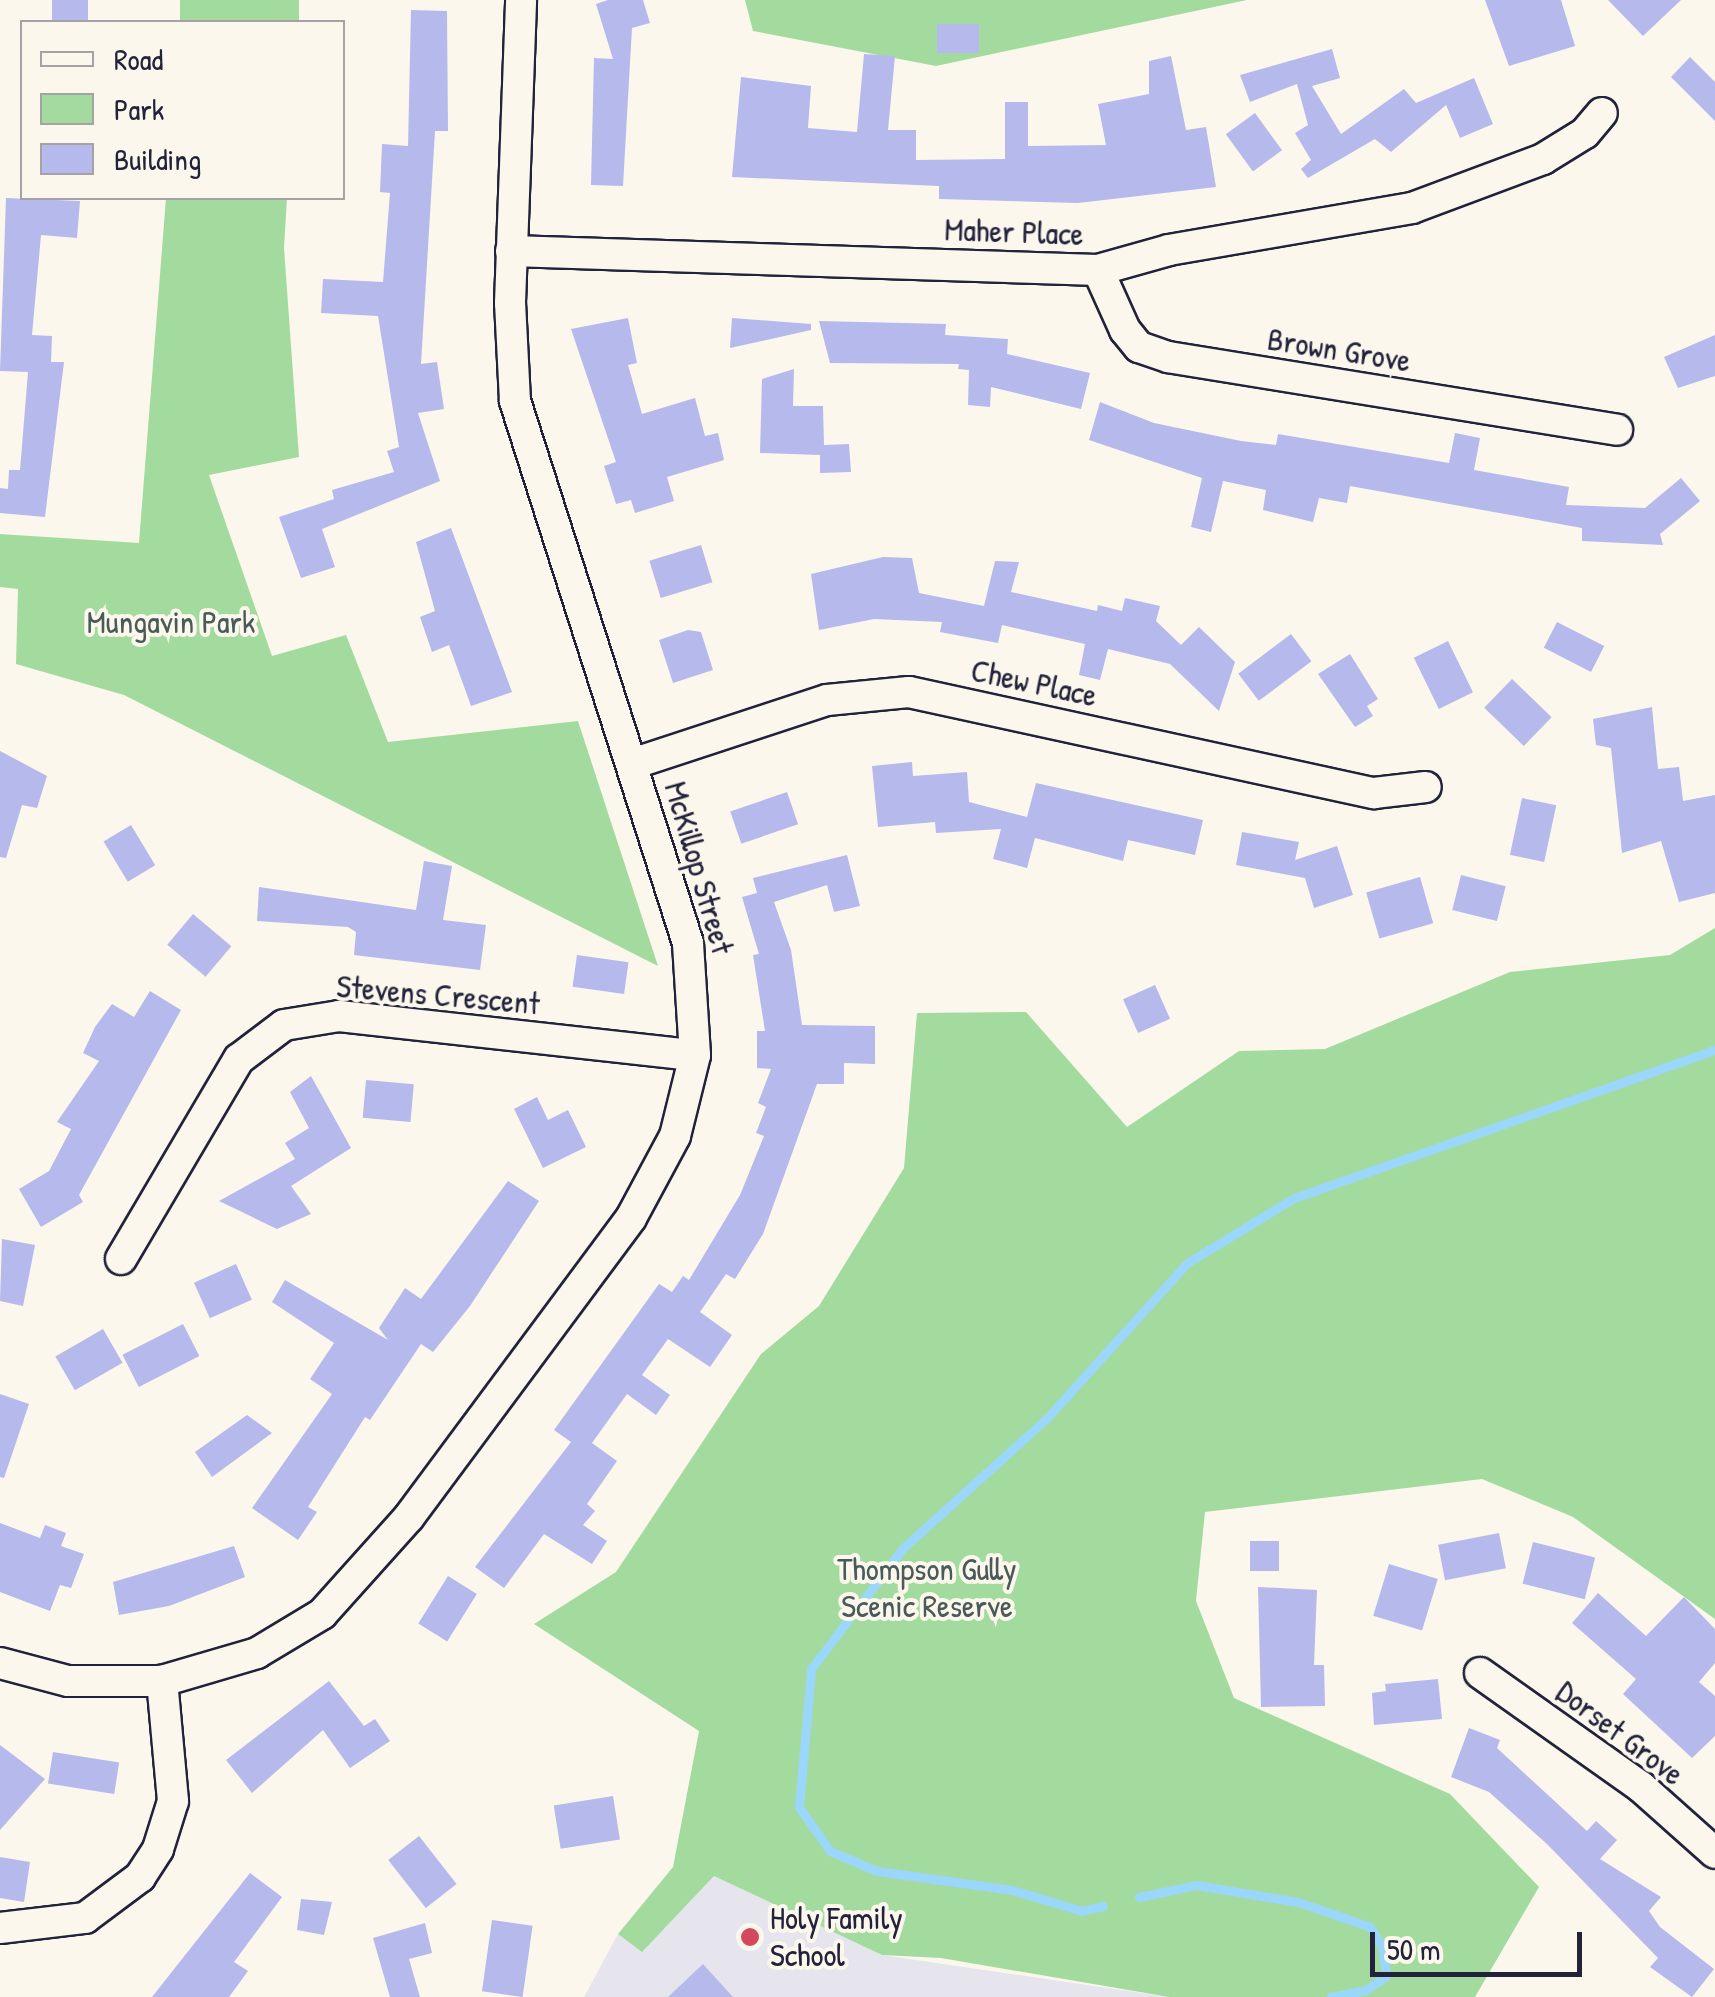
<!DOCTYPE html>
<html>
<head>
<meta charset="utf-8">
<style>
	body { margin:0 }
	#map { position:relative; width:1715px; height:1997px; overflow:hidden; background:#fbf7ec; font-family:"Patrick Hand",sans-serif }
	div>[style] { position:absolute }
	.built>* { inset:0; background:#e6e4ec }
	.green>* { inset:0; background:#a3db9f; transform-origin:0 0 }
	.stream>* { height:9px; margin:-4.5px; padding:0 4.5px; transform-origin:4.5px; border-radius:4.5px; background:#9bd6fb }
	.building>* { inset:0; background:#b6b9eb; transform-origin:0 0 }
	.roads { filter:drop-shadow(2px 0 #22223b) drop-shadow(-2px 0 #22223b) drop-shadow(0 2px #22223b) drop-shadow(0 -2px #22223b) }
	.street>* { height:30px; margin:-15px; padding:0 15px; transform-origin:15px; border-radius:15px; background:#fbf7ec }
	.dots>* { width:28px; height:28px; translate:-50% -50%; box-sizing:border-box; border:5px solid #fbf7ec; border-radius:50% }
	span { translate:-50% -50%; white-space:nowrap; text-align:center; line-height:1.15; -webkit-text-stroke:8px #fbf7ec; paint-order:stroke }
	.street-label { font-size:32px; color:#22223b }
	.park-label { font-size:32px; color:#495a59 }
	.poi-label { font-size:32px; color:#22223b }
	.left { translate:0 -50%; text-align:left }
	.legend { position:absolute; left:20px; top:20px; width:325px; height:180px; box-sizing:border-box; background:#fbf7ec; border:2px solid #a4a2a5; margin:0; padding:12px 18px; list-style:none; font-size:30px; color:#22223b }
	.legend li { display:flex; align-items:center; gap:20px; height:50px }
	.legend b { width:50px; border:2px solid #a4a2a5 }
	.scale { position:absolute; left:1370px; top:1932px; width:212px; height:45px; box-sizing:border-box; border:5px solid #22223b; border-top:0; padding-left:12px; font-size:30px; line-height:35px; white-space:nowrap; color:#22223b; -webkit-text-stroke:8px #fbf7ec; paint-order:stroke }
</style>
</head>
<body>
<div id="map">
	<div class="built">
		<div style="clip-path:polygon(714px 1876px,882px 1955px,1169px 1997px,584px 1997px,618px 1934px,642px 1951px)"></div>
	</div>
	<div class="green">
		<div style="left:180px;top:0;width:119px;height:22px"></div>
		<div style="clip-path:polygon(745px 0,1247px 0,936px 66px,753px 31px)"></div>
		<div style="clip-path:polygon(166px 198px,287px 198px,284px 248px,299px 457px,209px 475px,272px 656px,346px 635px,388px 742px,578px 721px,658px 966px,124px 695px,16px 664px,18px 589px,0 587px,0 534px,139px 543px)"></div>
		<div style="clip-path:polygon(1715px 928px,1715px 1619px,1573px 1517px,1482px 1479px,1205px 1512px,1196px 1601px,1234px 1698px,1450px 1794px,1539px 1887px,1475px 1997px,1169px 1997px,941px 1958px,882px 1955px,714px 1876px,642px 1952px,618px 1934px,673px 1867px,699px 1731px,534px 1624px,616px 1572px,761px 1354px,819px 1306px,904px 1168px,917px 1013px,1026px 1012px,1127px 1127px,1239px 1051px,1325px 1049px,1510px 972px,1670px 955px)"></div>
	</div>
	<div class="stream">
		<div style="left:1139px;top:1897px;width:58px;rotate:-11.9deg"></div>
		<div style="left:1196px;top:1885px;width:103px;rotate:9.5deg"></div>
		<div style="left:1298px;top:1902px;width:76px;rotate:19.1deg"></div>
		<div style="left:1370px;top:1927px;width:22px;rotate:58deg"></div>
		<div style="left:1382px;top:1946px;width:30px;rotate:82deg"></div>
		<div style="left:1386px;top:1976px;width:24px;rotate:145deg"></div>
		<div style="left:1366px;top:1990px;width:36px;rotate:169deg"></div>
		<div style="left:1103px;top:1906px;width:22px;rotate:167deg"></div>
		<div style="left:1082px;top:1911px;width:73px;rotate:-163.3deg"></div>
		<div style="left:1012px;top:1890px;width:136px;rotate:-172deg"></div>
		<div style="left:877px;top:1871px;width:51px;rotate:-156.9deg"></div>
		<div style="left:830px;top:1851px;width:54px;rotate:-125.2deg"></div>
		<div style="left:799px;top:1807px;width:139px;rotate:-85deg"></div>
		<div style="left:811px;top:1669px;width:151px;rotate:-52.8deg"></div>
		<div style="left:902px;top:1549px;width:195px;rotate:-42.1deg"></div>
		<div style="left:1047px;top:1418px;width:209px;rotate:-47.9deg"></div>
		<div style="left:1187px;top:1263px;width:125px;rotate:-31.3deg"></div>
		<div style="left:1294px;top:1198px;width:446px;rotate:-19.4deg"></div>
	</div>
	<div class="building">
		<div style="left:52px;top:0;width:36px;height:22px"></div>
		<div style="clip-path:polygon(608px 0,643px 0,650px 23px,632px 28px,623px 186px,591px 185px,594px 58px,613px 59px,596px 4px)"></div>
		<div style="clip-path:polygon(1485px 0,1561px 0,1575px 46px,1509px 66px)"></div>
		<div style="clip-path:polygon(1608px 0,1681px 0,1643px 36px)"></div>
		<div style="clip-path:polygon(411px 10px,447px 11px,448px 131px,435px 131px,421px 364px,437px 362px,444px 409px,418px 413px,440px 481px,322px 529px,335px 567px,301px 578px,279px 517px,334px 499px,332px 490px,394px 472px,387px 451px,399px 447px,378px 316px,321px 313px,323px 279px,383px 282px,390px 193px,380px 192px,382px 144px,408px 146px)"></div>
		<div style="left:979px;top:24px;width:29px;height:42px;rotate:90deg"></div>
		<div style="clip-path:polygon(1332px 49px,1340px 78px,1312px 86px,1341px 134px,1404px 89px,1416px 103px,1474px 78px,1493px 124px,1460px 138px,1446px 105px,1391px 152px,1375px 139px,1308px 178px,1301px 169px,1311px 160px,1295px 133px,1308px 125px,1297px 84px,1250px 102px,1240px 75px)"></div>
		<div style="clip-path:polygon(864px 54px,895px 56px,888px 130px,916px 130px,916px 160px,1005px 159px,1005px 102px,1028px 102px,1028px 146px,1106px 145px,1098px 104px,1149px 94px,1149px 61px,1171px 56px,1186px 130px,1206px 127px,1216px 187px,1078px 203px,939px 199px,939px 186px,732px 177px,741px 77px,811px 86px,808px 128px,857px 132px)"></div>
		<div style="clip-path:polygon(1690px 57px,1715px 82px,1715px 121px,1671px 77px)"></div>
		<div style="left:1255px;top:113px;width:46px;height:36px;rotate:54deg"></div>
		<div style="clip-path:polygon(6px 198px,80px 201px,77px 238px,41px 235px,32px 335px,52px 336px,51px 362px,64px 362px,45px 517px,0 513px,0 488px,8px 489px,9px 470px,20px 470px,28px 372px,0 371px)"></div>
		<div style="clip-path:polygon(628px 318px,637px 363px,628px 365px,642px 414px,695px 398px,705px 436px,718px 433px,724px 460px,667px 477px,674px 501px,635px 513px,631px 500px,616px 504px,604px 466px,616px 462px,571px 329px)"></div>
		<div style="clip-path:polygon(732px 318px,811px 324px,811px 330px,730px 348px)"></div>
		<div style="clip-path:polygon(819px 321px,946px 324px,945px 335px,1008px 339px,1007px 354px,1090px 373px,1081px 409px,991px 387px,990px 407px,968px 405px,969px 370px,958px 369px,959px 364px,830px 363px)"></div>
		<div style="clip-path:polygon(1715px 335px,1715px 376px,1678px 388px,1664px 357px)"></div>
		<div style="clip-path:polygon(794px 369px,793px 406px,823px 406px,824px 445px,849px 444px,851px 472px,820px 473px,820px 455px,760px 453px,762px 379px)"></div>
		<div style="clip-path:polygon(1100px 402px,1154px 423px,1241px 441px,1276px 445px,1278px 434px,1449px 463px,1455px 433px,1480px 438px,1474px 470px,1569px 487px,1566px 505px,1645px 508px,1681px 478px,1700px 501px,1660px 534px,1663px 545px,1582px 541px,1582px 528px,1350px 486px,1347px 503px,1319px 498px,1313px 522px,1263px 510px,1266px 490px,1223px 481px,1211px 532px,1191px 527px,1202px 478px,1089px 440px)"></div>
		<div style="clip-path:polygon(451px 528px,512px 692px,471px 706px,449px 645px,432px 652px,420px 617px,435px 611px,416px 542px)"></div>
		<div style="left:701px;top:545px;width:39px;height:54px;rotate:73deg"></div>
		<div style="clip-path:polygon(883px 557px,912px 558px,919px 593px,984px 606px,995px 561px,1019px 562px,1011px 592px,1097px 611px,1098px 605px,1122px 611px,1125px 598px,1160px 606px,1156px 621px,1181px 645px,1199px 627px,1235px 662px,1219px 711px,1170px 664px,1108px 649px,1100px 680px,1079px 675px,1085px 644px,1002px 625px,998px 643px,940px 632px,942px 622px,874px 619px,819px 630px,811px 574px)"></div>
		<div style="left:1557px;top:622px;width:53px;height:29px;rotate:27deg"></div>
		<div style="clip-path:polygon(688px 630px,701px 632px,713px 670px,673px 683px,659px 640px)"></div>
		<div style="left:1291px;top:634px;width:34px;height:66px;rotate:53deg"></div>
		<div style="left:1448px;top:641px;width:57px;height:38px;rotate:64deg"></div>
		<div style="clip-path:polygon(1350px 654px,1378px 699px,1367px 706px,1373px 716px,1355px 727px,1318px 674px)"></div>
		<div style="left:1512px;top:679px;width:55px;height:40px;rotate:44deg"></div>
		<div style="clip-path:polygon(1652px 707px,1658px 769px,1679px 767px,1683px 801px,1715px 795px,1715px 893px,1679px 902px,1661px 841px,1622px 853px,1611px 748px,1596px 745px,1593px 719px)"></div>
		<div style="clip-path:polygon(0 751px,47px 776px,37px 808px,22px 805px,6px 858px,0 857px)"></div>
		<div style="clip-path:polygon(912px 762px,913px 776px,967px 772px,969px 802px,1027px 817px,1036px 783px,1203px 820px,1195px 855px,1128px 840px,1123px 861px,1035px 838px,1027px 868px,993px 859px,1001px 829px,936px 833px,935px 822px,878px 827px,872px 766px)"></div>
		<div style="left:787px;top:792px;width:34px;height:60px;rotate:71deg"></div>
		<div style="left:1522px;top:798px;width:35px;height:58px;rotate:12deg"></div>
		<div style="left:131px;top:825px;width:47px;height:32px;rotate:59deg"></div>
		<div style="clip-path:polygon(1242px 832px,1299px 842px,1295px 860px,1337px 846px,1353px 895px,1314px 908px,1305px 878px,1236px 865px)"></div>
		<div style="clip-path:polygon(847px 855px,860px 906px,834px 912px,827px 885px,774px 902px,791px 950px,802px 1025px,875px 1026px,875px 1064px,844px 1063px,844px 1084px,817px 1084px,763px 1234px,735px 1279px,726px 1274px,700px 1312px,732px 1335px,710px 1367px,668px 1339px,642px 1375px,670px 1395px,656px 1415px,627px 1394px,592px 1443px,617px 1461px,587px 1504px,595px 1511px,583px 1525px,607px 1541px,592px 1564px,544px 1534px,504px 1588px,475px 1567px,571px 1442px,554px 1430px,659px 1284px,672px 1292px,683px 1276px,689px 1280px,740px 1195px,764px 1136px,756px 1133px,766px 1107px,758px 1103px,771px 1069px,757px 1068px,757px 1031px,765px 1031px,753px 955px,759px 954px,742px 897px,757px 893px,753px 878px)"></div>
		<div style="clip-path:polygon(424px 861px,452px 866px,443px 920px,486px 925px,480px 970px,354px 955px,356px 932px,348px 927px,257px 921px,259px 887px,416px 910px)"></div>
		<div style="left:1461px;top:875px;width:46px;height:36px;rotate:14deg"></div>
		<div style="left:1420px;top:877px;width:48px;height:56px;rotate:74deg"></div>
		<div style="left:193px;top:914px;width:50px;height:40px;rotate:40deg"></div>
		<div style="left:577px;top:955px;width:52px;height:32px;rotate:8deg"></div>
		<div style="left:1155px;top:985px;width:37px;height:35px;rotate:66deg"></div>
		<div style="clip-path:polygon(150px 991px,181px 1010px,79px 1195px,83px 1202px,41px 1227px,19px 1189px,49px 1171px,71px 1129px,57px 1122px,99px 1061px,83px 1053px,95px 1027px,112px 1004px,134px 1017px)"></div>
		<div style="clip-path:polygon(311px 1076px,351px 1148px,291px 1186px,311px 1214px,277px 1229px,219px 1201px,295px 1159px,285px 1143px,309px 1128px,290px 1092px)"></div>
		<div style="left:366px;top:1080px;width:48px;height:38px;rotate:5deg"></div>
		<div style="clip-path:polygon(537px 1097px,548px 1120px,568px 1110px,586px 1147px,543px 1168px,514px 1109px)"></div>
		<div style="clip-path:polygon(508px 1181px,539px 1201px,470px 1306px,433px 1352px,421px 1344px,370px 1420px,365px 1417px,308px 1507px,317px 1512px,298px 1540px,252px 1508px,332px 1394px,310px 1379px,334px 1343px,272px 1302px,285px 1280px,388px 1340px,379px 1328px,405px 1288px,421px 1299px)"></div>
		<div style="clip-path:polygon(2px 1239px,35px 1245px,23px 1306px,0 1301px)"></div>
		<div style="left:236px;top:1264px;width:39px;height:46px;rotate:66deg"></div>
		<div style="left:183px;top:1324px;width:36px;height:68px;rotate:63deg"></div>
		<div style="left:103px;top:1329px;width:39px;height:55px;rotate:60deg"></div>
		<div style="clip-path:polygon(0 1394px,29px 1404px,4px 1478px,0 1477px)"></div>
		<div style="clip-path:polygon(247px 1415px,272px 1433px,212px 1477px,195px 1452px)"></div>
		<div style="clip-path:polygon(0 1523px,40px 1538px,45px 1525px,66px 1533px,61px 1546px,84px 1554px,71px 1588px,60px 1585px,50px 1611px,0 1592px)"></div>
		<div style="left:1499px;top:1533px;width:36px;height:62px;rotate:79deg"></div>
		<div style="left:1250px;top:1541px;width:29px;height:30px"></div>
		<div style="left:1533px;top:1542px;width:64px;height:43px;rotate:14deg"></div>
		<div style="clip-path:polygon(234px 1546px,245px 1577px,169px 1606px,119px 1615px,113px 1582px)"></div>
		<div style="left:1389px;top:1564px;width:51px;height:54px;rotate:17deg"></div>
		<div style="left:448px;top:1576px;width:34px;height:56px;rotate:32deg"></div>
		<div style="clip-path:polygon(1258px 1587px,1317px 1590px,1314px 1665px,1324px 1665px,1325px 1706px,1261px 1707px)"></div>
		<div style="clip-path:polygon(1598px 1593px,1646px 1636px,1684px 1597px,1715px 1629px,1715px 1663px,1699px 1682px,1715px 1696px,1715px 1736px,1692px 1758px,1623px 1694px,1636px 1679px,1572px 1623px)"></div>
		<div style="clip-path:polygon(1438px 1679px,1442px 1719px,1374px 1725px,1372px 1693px,1386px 1691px,1385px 1684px)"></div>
		<div style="clip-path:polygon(329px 1681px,364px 1726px,375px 1719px,390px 1741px,350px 1768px,323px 1730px,252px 1793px,226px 1760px)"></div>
		<div style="clip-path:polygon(1469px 1728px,1500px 1740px,1497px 1748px,1587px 1831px,1596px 1821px,1617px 1840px,1600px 1859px,1661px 1897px,1649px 1911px,1660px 1927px,1714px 1969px,1692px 1997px,1650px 1967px,1658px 1958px,1547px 1844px,1489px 1792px,1451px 1777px)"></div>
		<div style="clip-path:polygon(0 1745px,45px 1779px,0 1830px)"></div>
		<div style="left:53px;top:1752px;width:67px;height:32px;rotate:9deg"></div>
		<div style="left:613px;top:1796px;width:44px;height:60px;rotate:81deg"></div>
		<div style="left:419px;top:1836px;width:61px;height:39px;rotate:52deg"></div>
		<div style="clip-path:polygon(0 1857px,30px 1862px,24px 1902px,0 1898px)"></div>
		<div style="clip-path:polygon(250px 1873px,282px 1897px,234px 1962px,248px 1971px,229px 1997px,152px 1997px)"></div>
		<div style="clip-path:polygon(301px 1899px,332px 1902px,324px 1935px,297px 1930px)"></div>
		<div style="left:492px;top:1920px;width:41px;height:72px;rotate:8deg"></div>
		<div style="clip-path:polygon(425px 1923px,432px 1953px,409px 1959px,420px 1997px,390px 1997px,373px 1938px)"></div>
		<div style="clip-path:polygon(703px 1964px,733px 1997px,668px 1997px)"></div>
	</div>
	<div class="roads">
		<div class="street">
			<div style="left:511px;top:251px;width:587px;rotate:1.85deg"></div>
			<div style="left:1098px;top:270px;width:74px;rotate:-15.7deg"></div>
			<div style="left:1169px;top:250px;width:247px;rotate:-9.8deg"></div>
			<div style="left:1412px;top:208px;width:140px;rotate:-20.5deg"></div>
			<div style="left:1543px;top:159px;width:49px;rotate:-31.8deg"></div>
			<div style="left:1585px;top:133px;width:26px;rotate:-50deg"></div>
			<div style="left:1098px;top:270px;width:66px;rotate:65.8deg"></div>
			<div style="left:1125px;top:330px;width:22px;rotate:51deg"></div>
			<div style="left:1139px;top:347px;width:31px;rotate:19deg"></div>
			<div style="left:1168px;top:357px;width:455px;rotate:9.2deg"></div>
			<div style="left:632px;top:764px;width:205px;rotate:-18.2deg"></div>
			<div style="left:827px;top:700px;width:82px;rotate:-5.6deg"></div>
			<div style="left:909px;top:692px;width:476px;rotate:12.3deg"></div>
			<div style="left:1374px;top:793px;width:52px;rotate:-6.6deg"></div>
			<div style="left:121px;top:1259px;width:232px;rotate:-59.5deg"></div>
			<div style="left:239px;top:1059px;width:56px;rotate:-37.1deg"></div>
			<div style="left:284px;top:1025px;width:56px;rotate:-9.3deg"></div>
			<div style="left:339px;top:1016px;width:358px;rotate:6.3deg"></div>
			<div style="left:0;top:1663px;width:70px;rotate:14.8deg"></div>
			<div style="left:68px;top:1681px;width:94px"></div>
			<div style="left:162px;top:1681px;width:99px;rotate:-16.4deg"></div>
			<div style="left:257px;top:1653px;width:76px;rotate:-31deg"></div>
			<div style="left:322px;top:1614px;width:130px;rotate:-48.1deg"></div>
			<div style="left:409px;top:1517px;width:372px;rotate:-53.4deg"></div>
			<div style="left:631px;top:1218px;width:93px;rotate:-61.8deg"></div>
			<div style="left:675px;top:1136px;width:83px;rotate:-76.1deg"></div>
			<div style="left:695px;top:1055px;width:112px;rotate:-93.6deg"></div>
			<div style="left:688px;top:943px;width:569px;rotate:-107.7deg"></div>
			<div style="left:515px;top:401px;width:98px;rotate:-92.9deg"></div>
			<div style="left:510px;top:303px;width:303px;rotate:-87.9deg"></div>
			<div style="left:1480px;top:1673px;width:197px;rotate:35.3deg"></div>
			<div style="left:1641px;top:1787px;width:99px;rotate:41.7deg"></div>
			<div style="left:0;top:1928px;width:86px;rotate:-6.7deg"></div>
			<div style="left:85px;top:1918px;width:69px;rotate:-36.7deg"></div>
			<div style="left:140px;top:1877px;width:33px;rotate:-57deg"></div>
			<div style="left:158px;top:1849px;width:50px;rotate:-72.6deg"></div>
			<div style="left:173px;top:1801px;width:121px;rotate:-95.2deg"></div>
		</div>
	</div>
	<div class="dots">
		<div style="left:750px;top:1937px;background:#d1495b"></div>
	</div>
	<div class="street-label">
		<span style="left:1014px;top:232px;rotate:2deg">Maher Place</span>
		<span style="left:1339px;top:350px;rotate:9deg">Brown Grove</span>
		<span style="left:1034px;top:683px;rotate:12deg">Chew Place</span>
		<span style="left:699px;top:868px;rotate:74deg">McKillop Street</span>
		<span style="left:438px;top:995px;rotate:5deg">Stevens Crescent</span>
		<span style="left:1620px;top:1733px;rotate:37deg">Dorset Grove</span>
	</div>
	<div class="park-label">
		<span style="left:171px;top:622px">Mungavin Park</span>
		<span style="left:927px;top:1588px">Thompson Gully<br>Scenic Reserve</span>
	</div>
	<div class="poi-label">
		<span class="left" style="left:770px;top:1937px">Holy Family<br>School</span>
	</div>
	<ul class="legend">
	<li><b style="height:12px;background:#fbf7ec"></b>Road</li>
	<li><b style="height:28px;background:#a3db9f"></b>Park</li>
	<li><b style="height:28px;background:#b6b9eb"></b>Building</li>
	</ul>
	<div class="scale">50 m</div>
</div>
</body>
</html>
